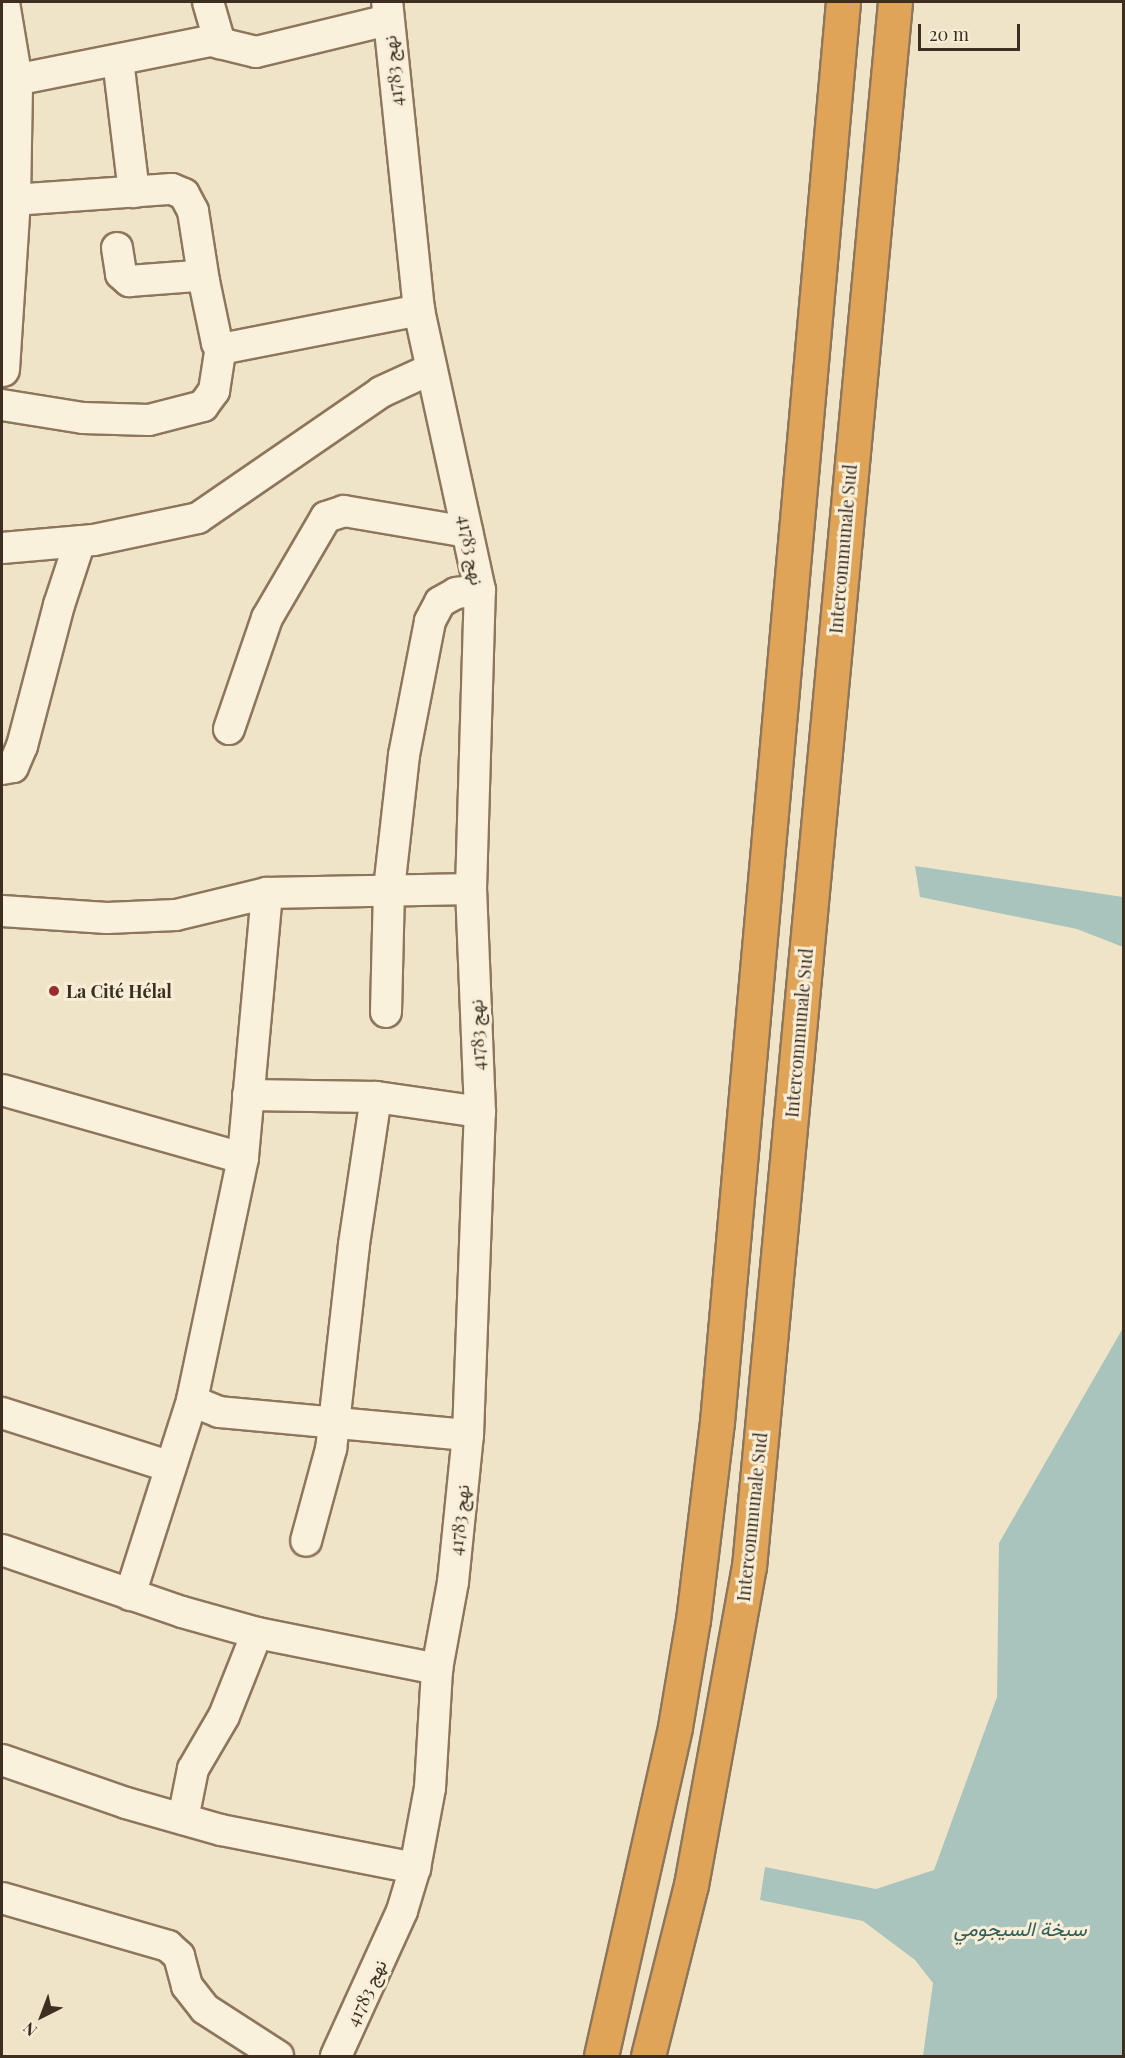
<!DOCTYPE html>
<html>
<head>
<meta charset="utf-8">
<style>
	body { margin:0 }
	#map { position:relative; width:1125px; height:2058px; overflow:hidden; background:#f0e4c8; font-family:"Playfair Display",Vazirmatn,serif }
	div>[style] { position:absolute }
	.water>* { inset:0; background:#a9c4bc }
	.roads { filter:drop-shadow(2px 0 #8d765c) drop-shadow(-2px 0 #8d765c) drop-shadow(0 2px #8d765c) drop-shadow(0 -2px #8d765c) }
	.street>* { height:30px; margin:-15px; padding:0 15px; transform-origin:15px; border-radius:15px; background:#faf1dc }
	.secondary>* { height:33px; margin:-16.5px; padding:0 16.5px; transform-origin:16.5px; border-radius:16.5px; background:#faf1dc }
	.highway>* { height:33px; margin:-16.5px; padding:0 16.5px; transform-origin:16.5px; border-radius:16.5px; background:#e0a458 }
	.dots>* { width:16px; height:16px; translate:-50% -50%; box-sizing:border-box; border:3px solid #f7eed8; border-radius:50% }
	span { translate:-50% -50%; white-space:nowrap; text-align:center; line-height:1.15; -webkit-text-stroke:6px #f7eed8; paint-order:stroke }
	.street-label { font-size:18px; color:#3d2e20 }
	.poi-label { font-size:18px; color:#3d2e20; font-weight:700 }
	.left { translate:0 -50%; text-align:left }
	.water-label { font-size:20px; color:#2f5d5a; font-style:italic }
	.frame { position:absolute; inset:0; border:3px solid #3d2e20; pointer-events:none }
	.north { position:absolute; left:12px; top:1986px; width:60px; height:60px; -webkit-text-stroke:4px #f7eed8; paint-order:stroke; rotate:222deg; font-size:16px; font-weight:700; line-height:24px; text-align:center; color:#3d2e20 }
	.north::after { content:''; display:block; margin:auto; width:21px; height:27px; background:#3d2e20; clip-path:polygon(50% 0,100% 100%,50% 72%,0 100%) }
	.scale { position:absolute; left:918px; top:24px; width:102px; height:27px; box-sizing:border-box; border:3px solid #3d2e20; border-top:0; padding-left:8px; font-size:18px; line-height:21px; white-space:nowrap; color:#3d2e20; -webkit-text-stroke:4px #f7eed8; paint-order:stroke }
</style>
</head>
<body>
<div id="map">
	<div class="water">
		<div style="clip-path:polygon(915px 866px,1123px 897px,1123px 947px,1077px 929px,920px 897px)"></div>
		<div style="clip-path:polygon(1123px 1328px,1123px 2056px,923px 2056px,933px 1983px,915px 1960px,863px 1921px,760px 1900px,765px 1867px,876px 1889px,934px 1870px,997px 1697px,999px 1543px)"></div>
	</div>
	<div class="roads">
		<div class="street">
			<div style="left:208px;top:2px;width:43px;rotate:73.7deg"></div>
			<div style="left:118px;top:60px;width:133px;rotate:83.1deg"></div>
			<div style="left:15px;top:80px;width:200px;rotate:-11.3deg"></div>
			<div style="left:211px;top:41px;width:46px;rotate:13.7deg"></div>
			<div style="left:256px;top:52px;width:136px;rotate:-13.6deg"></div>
			<div style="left:13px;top:200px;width:159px;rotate:-4deg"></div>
			<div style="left:172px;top:189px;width:13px;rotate:23deg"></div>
			<div style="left:184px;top:194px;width:19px;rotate:62deg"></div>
			<div style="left:193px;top:211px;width:71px;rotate:81.1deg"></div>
			<div style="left:117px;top:248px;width:26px;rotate:81deg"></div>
			<div style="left:121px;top:274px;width:11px;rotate:41deg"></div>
			<div style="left:129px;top:281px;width:67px;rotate:-4.3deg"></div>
			<div style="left:196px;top:276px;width:9px;rotate:32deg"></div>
			<div style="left:204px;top:281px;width:63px;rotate:78.2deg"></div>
			<div style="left:217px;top:343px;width:10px;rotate:29deg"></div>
			<div style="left:226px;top:348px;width:197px;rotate:-11.1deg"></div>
			<div style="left:2px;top:405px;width:82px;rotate:9.1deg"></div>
			<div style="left:83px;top:418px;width:66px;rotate:1.7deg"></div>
			<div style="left:149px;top:420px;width:56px;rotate:-14.5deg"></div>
			<div style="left:203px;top:406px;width:19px;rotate:-54deg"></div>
			<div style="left:214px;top:391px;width:46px;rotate:-81.2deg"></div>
			<div style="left:2px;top:548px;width:92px;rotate:-5deg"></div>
			<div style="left:94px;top:540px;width:106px;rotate:-11.9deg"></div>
			<div style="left:198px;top:518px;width:222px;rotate:-34.5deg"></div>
			<div style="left:381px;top:392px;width:53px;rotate:-24.6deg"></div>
			<div style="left:229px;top:729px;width:117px;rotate:-71.1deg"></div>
			<div style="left:267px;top:618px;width:117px;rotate:-59.7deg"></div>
			<div style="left:326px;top:517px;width:19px;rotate:-18deg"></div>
			<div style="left:344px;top:511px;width:125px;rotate:9.7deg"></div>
			<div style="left:2px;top:769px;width:11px;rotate:-10deg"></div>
			<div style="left:13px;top:767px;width:23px;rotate:-67deg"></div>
			<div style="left:22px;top:746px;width:146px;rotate:-75.3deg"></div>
			<div style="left:59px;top:605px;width:67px;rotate:-71.8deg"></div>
			<div style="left:267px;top:893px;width:204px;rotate:-1.1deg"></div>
			<div style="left:2px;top:911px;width:105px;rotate:3.8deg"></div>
			<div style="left:107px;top:918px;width:69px;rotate:-2.5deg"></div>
			<div style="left:176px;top:915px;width:94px;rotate:-13.6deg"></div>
			<div style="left:267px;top:893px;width:266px;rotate:95.2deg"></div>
			<div style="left:243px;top:1158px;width:248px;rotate:101.9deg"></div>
			<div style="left:192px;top:1401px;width:29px;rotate:22deg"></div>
			<div style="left:219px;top:1412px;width:250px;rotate:5.3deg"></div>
			<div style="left:386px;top:1012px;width:123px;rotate:-88.6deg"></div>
			<div style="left:389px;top:889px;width:135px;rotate:-83.6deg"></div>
			<div style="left:404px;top:755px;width:136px;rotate:-79deg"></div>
			<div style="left:430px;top:621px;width:21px;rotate:-62deg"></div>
			<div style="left:440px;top:602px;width:18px;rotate:-29deg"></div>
			<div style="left:456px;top:593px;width:24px;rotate:-7deg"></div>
			<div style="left:2px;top:1090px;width:250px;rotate:15.8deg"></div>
			<div style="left:248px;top:1095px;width:128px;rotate:0.9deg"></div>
			<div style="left:376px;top:1097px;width:150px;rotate:98.5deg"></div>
			<div style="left:354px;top:1245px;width:205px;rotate:96.4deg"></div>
			<div style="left:331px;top:1449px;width:95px;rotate:105.2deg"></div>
			<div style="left:376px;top:1097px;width:105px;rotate:8.2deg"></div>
			<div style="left:2px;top:1413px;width:177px;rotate:17.7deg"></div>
			<div style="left:2px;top:1550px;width:190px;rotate:19deg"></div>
			<div style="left:182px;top:1612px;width:78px;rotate:15.6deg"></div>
			<div style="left:257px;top:1633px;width:184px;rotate:11.3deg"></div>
			<div style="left:130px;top:1595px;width:204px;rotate:-72.3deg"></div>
			<div style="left:2px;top:1760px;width:131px;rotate:19.1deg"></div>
			<div style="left:126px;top:1803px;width:99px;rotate:15.9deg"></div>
			<div style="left:221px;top:1830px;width:198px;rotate:11.1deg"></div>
			<div style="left:183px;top:1819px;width:51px;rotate:-78.7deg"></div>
			<div style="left:193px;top:1769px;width:61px;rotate:-59.7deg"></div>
			<div style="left:224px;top:1716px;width:89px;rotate:-68.3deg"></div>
			<div style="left:2px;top:1898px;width:173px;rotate:16.1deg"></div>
			<div style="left:168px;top:1946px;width:15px;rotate:42deg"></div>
			<div style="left:179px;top:1956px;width:31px;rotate:75deg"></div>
			<div style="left:187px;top:1986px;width:29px;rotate:52deg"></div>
			<div style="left:205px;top:2009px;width:87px;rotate:32.8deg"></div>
			<div style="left:336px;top:2056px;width:159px;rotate:-65.5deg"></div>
			<div style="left:402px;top:1911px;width:45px;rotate:-73.2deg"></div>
			<div style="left:415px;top:1868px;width:81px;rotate:-79.4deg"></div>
			<div style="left:430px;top:1788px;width:119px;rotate:-86.6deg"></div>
			<div style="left:437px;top:1669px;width:88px;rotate:-79.6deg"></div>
			<div style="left:453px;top:1582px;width:148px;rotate:-84.2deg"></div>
			<div style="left:468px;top:1435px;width:323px;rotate:-87.9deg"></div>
			<div style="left:480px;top:1112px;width:223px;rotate:-92.3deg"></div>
			<div style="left:471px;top:889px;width:299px;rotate:-88.3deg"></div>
			<div style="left:480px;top:590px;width:287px;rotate:-102.3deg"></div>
			<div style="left:419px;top:310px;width:310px;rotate:-95.9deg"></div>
		</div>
		<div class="secondary">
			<div style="left:2px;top:369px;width:169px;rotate:-86.3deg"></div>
			<div style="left:13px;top:200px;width:120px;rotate:-89deg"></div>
			<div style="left:15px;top:80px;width:79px;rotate:-99.5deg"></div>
		</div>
		<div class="highway">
			<div style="left:601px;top:2056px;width:337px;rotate:-77.3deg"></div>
			<div style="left:675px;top:1727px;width:109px;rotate:-80.5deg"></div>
			<div style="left:693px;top:1620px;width:199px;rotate:-83.1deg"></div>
			<div style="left:717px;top:1422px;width:1426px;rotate:-84.93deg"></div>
			<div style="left:648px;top:2056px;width:176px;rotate:-75.9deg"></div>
			<div style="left:691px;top:1885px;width:323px;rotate:-79.7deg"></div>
			<div style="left:749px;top:1567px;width:1572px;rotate:-84.67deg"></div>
		</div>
	</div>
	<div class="dots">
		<div style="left:54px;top:991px;background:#9e2a2b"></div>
	</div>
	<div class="street-label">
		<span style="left:393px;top:71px;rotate:-96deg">نهج 41783</span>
		<span style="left:843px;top:549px;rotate:-85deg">Intercommunale Sud</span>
		<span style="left:471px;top:550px;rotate:79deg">نهج 41783</span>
		<span style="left:799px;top:1033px;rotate:-85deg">Intercommunale Sud</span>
		<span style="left:477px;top:1035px;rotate:-92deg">نهج 41783</span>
		<span style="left:752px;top:1517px;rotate:-84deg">Intercommunale Sud</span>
		<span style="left:459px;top:1520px;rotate:-84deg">نهج 41783</span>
		<span style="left:366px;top:1993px;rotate:-65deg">نهج 41783</span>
	</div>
	<div class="poi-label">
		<span class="left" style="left:66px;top:991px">La Cité Hélal</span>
	</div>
	<div class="water-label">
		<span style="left:1020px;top:1927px">سبخة السيجومي</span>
	</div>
	<div class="frame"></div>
	<div class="north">N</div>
	<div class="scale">20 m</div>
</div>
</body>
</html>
